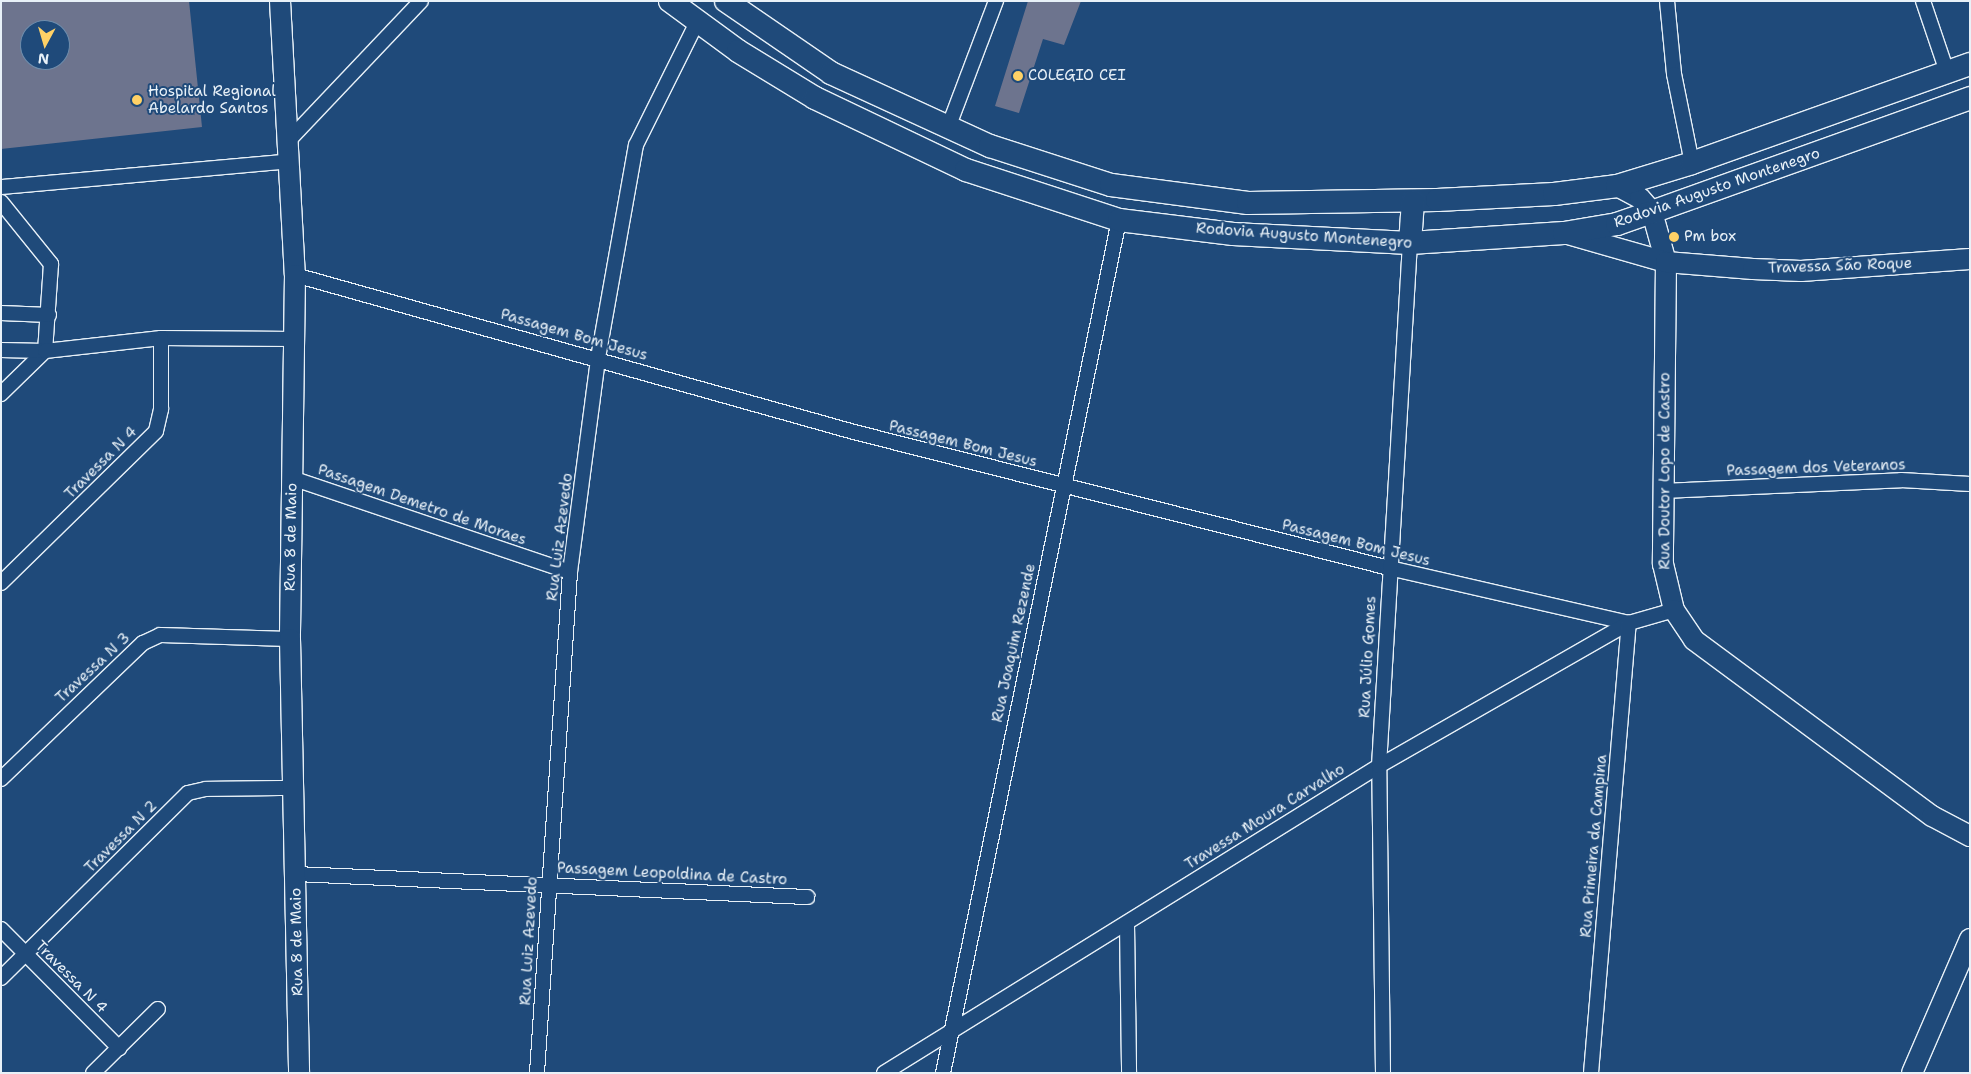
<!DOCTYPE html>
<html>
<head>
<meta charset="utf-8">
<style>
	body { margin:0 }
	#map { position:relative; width:1971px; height:1074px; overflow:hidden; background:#1f4a7a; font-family:"Shantell Sans",sans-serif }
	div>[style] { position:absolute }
	.building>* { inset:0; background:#6d748e }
	.roads { filter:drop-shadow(1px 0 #e8f1f8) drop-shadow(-1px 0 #e8f1f8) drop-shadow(0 1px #e8f1f8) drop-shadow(0 -1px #e8f1f8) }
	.street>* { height:14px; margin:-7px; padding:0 7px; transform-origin:7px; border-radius:7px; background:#1f4a7a }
	.secondary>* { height:20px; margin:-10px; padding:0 10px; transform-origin:10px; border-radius:10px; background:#1f4a7a }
	.primary>* { height:22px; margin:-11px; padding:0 11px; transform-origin:11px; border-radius:11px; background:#1f4a7a }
	.dots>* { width:14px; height:14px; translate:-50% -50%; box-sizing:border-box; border:2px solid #1f4a7a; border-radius:50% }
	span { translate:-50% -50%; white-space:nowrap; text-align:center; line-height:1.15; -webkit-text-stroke:4px #1f4a7a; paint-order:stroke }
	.poi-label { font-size:15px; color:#e8f1f8 }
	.left { translate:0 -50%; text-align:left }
	.street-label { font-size:15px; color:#e8f1f8 }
	.frame { position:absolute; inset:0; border:2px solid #e8f1f8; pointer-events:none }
	.north { position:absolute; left:20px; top:20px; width:50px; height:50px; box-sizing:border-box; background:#1f4a7a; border:1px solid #6f8dac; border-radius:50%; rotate:186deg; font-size:14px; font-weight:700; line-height:20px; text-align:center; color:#e8f1f8 }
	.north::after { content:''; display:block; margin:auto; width:18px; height:22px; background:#ffd166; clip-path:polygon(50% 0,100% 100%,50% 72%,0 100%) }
</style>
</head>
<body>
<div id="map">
	<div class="building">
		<div style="clip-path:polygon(evenodd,1px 1px,189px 1px,202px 127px,1px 149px,1px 1px,30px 30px,60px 30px,60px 60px,30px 60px,30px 30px)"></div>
		<div style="clip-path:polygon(1028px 1px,1081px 1px,1064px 45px,1043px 39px,1019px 113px,995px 106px)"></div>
	</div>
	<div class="roads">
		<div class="street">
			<div style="left:1667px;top:1px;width:73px;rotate:84.5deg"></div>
			<div style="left:1674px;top:74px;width:91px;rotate:78.6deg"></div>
			<div style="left:1923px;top:1px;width:78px;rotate:71.3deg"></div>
			<div style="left:948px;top:128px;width:136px;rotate:-69.3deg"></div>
			<div style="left:290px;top:139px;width:190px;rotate:-46.5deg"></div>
			<div style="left:1px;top:187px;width:290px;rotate:-5.1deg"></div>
			<div style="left:1px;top:202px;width:80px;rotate:51.1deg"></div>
			<div style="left:51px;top:264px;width:87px;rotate:93.9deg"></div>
			<div style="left:45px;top:351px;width:62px;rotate:135.7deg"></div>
			<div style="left:295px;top:275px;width:581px;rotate:15.69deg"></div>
			<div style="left:854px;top:432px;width:552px;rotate:14.26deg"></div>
			<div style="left:1389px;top:568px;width:246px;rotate:12.9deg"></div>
			<div style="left:1px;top:313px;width:48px;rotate:2.4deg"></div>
			<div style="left:1px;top:350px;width:44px;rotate:1.3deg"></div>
			<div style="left:45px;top:351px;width:117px;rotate:-6.4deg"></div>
			<div style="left:161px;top:338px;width:134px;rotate:0.4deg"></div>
			<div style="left:292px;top:478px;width:293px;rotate:18.7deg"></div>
			<div style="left:1663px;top:491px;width:238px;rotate:-2.6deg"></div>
			<div style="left:1901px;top:480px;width:69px;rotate:3.3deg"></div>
			<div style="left:1px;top:583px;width:217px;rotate:-44.4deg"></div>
			<div style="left:156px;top:431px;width:23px;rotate:-77deg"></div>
			<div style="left:161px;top:409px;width:71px;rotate:-90deg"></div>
			<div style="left:1px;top:779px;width:197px;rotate:-43.8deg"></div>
			<div style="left:143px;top:643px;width:19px;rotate:-25deg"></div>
			<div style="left:160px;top:635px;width:130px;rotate:1.8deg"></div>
			<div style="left:296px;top:874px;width:512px;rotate:2.58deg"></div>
			<div style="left:1127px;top:924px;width:149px;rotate:89.2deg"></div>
			<div style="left:1px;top:929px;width:168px;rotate:45.2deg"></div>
			<div style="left:1px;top:978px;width:263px;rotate:-44.7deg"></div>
			<div style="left:188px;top:793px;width:18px;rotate:-13deg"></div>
			<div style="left:206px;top:789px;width:87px;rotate:-0.7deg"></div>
			<div style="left:93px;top:1073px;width:91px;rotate:-44.6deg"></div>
			<div style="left:537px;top:1073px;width:502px;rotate:-86.23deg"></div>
			<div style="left:570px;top:572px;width:216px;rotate:-82.5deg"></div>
			<div style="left:598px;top:358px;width:216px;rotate:-79.9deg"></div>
			<div style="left:636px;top:145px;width:137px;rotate:-63.6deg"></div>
			<div style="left:884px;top:1073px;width:582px;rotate:-31.81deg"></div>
			<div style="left:1379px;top:766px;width:288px;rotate:-29.8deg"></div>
			<div style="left:1629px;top:623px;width:47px;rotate:-16.1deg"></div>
			<div style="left:943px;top:1073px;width:871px;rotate:-78.34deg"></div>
			<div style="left:1383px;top:1073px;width:307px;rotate:-90.7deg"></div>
			<div style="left:1379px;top:766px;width:524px;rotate:-86.61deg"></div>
			<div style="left:1591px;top:1073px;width:452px;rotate:-85.2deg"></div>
		</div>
		<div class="secondary">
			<div style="left:280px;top:1px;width:274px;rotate:86.9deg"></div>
			<div style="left:295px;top:275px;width:364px;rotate:90.8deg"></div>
			<div style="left:290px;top:639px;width:434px;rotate:88.8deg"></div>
			<div style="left:1617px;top:186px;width:26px;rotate:28deg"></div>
			<div style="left:1640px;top:198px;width:18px;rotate:49deg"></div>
			<div style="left:1652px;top:212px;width:52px;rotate:74.4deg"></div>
			<div style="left:1666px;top:262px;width:302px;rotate:90.6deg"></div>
			<div style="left:1663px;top:564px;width:47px;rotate:76.6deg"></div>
			<div style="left:1674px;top:610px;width:36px;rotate:56deg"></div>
			<div style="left:1694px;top:640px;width:296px;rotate:36.5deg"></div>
			<div style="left:1932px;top:816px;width:43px;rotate:27.8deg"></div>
			<div style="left:1564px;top:233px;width:106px;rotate:15.9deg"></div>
			<div style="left:1666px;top:262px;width:87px;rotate:4.6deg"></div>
			<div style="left:1753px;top:269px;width:48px;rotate:2.4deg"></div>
			<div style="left:1801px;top:271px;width:169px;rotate:-4.1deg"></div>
			<div style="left:1912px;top:1073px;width:146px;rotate:-66.6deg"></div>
		</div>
		<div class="primary">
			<div style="left:670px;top:1px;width:84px;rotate:36.3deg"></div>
			<div style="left:738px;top:51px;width:90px;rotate:31.4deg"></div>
			<div style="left:815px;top:98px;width:167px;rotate:25.5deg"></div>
			<div style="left:966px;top:170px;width:161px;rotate:18.1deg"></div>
			<div style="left:1119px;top:220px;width:115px;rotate:7deg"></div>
			<div style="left:1233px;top:234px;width:177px;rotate:2.9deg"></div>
			<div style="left:1410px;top:243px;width:154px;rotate:-3.7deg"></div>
			<div style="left:1564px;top:233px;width:54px;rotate:-9.6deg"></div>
			<div style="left:1617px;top:224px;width:37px;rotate:-19deg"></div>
			<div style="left:1652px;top:212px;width:338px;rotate:-19.7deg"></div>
			<div style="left:726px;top:1px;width:127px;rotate:34.4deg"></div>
			<div style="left:831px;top:73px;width:175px;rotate:24.7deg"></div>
			<div style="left:990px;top:146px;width:127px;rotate:17.9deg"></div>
			<div style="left:1111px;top:185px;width:138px;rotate:7.5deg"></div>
			<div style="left:1248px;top:203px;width:189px;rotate:-0.9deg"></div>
			<div style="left:1437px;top:200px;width:117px;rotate:-2.9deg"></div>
			<div style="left:1554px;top:194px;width:64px;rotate:-7.2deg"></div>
			<div style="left:1617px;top:186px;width:78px;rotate:-17deg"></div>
			<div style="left:1692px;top:163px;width:295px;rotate:-19.6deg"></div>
			<div style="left:1410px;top:243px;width:42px;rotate:-85.9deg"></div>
		</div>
	</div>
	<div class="dots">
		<div style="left:1018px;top:76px;background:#ffd166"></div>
		<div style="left:137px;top:100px;background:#ffd166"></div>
		<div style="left:1674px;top:237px;background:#ffd166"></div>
	</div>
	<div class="poi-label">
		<span class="left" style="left:1028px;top:76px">COLEGIO CEI</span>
		<span class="left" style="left:148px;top:100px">Hospital Regional<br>Abelardo Santos</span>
		<span class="left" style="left:1684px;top:237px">Pm box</span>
	</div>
	<div class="street-label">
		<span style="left:1717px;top:188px;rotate:-19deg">Rodovia Augusto Montenegro</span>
		<span style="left:1304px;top:236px;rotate:4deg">Rodovia Augusto Montenegro</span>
		<span style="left:1840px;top:266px;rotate:-2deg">Travessa São Roque</span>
		<span style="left:574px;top:335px;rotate:16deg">Passagem Bom Jesus</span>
		<span style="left:963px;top:444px;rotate:14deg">Passagem Bom Jesus</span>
		<span style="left:101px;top:463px;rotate:-45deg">Travessa N 4</span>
		<span style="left:1816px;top:468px;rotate:-2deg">Passagem dos Veteranos</span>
		<span style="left:1665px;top:471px;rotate:-90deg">Rua Doutor Lopo de Castro</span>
		<span style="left:422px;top:505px;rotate:19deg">Passagem Demetro de Moraes</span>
		<span style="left:291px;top:537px;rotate:-89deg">Rua 8 de Maio</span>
		<span style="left:560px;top:537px;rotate:-83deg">Rua Luiz Azevedo</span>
		<span style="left:1356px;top:543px;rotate:14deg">Passagem Bom Jesus</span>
		<span style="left:1014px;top:643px;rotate:-78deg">Rua Joaquim Rezende</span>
		<span style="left:1368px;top:657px;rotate:-87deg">Rua Júlio Gomes</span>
		<span style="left:93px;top:668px;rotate:-43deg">Travessa N 3</span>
		<span style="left:1265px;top:817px;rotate:-32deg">Travessa Moura Carvalho</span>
		<span style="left:121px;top:837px;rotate:-45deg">Travessa N 2</span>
		<span style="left:1594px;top:846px;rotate:-85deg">Rua Primeira da Campina</span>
		<span style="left:672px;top:874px;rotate:3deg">Passagem Leopoldina de Castro</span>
		<span style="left:529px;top:941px;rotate:-87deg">Rua Luiz Azevedo</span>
		<span style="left:297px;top:942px;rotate:-91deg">Rua 8 de Maio</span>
		<span style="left:71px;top:977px;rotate:45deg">Travessa N 4</span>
	</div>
	<div class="frame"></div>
	<div class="north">N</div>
</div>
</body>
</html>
